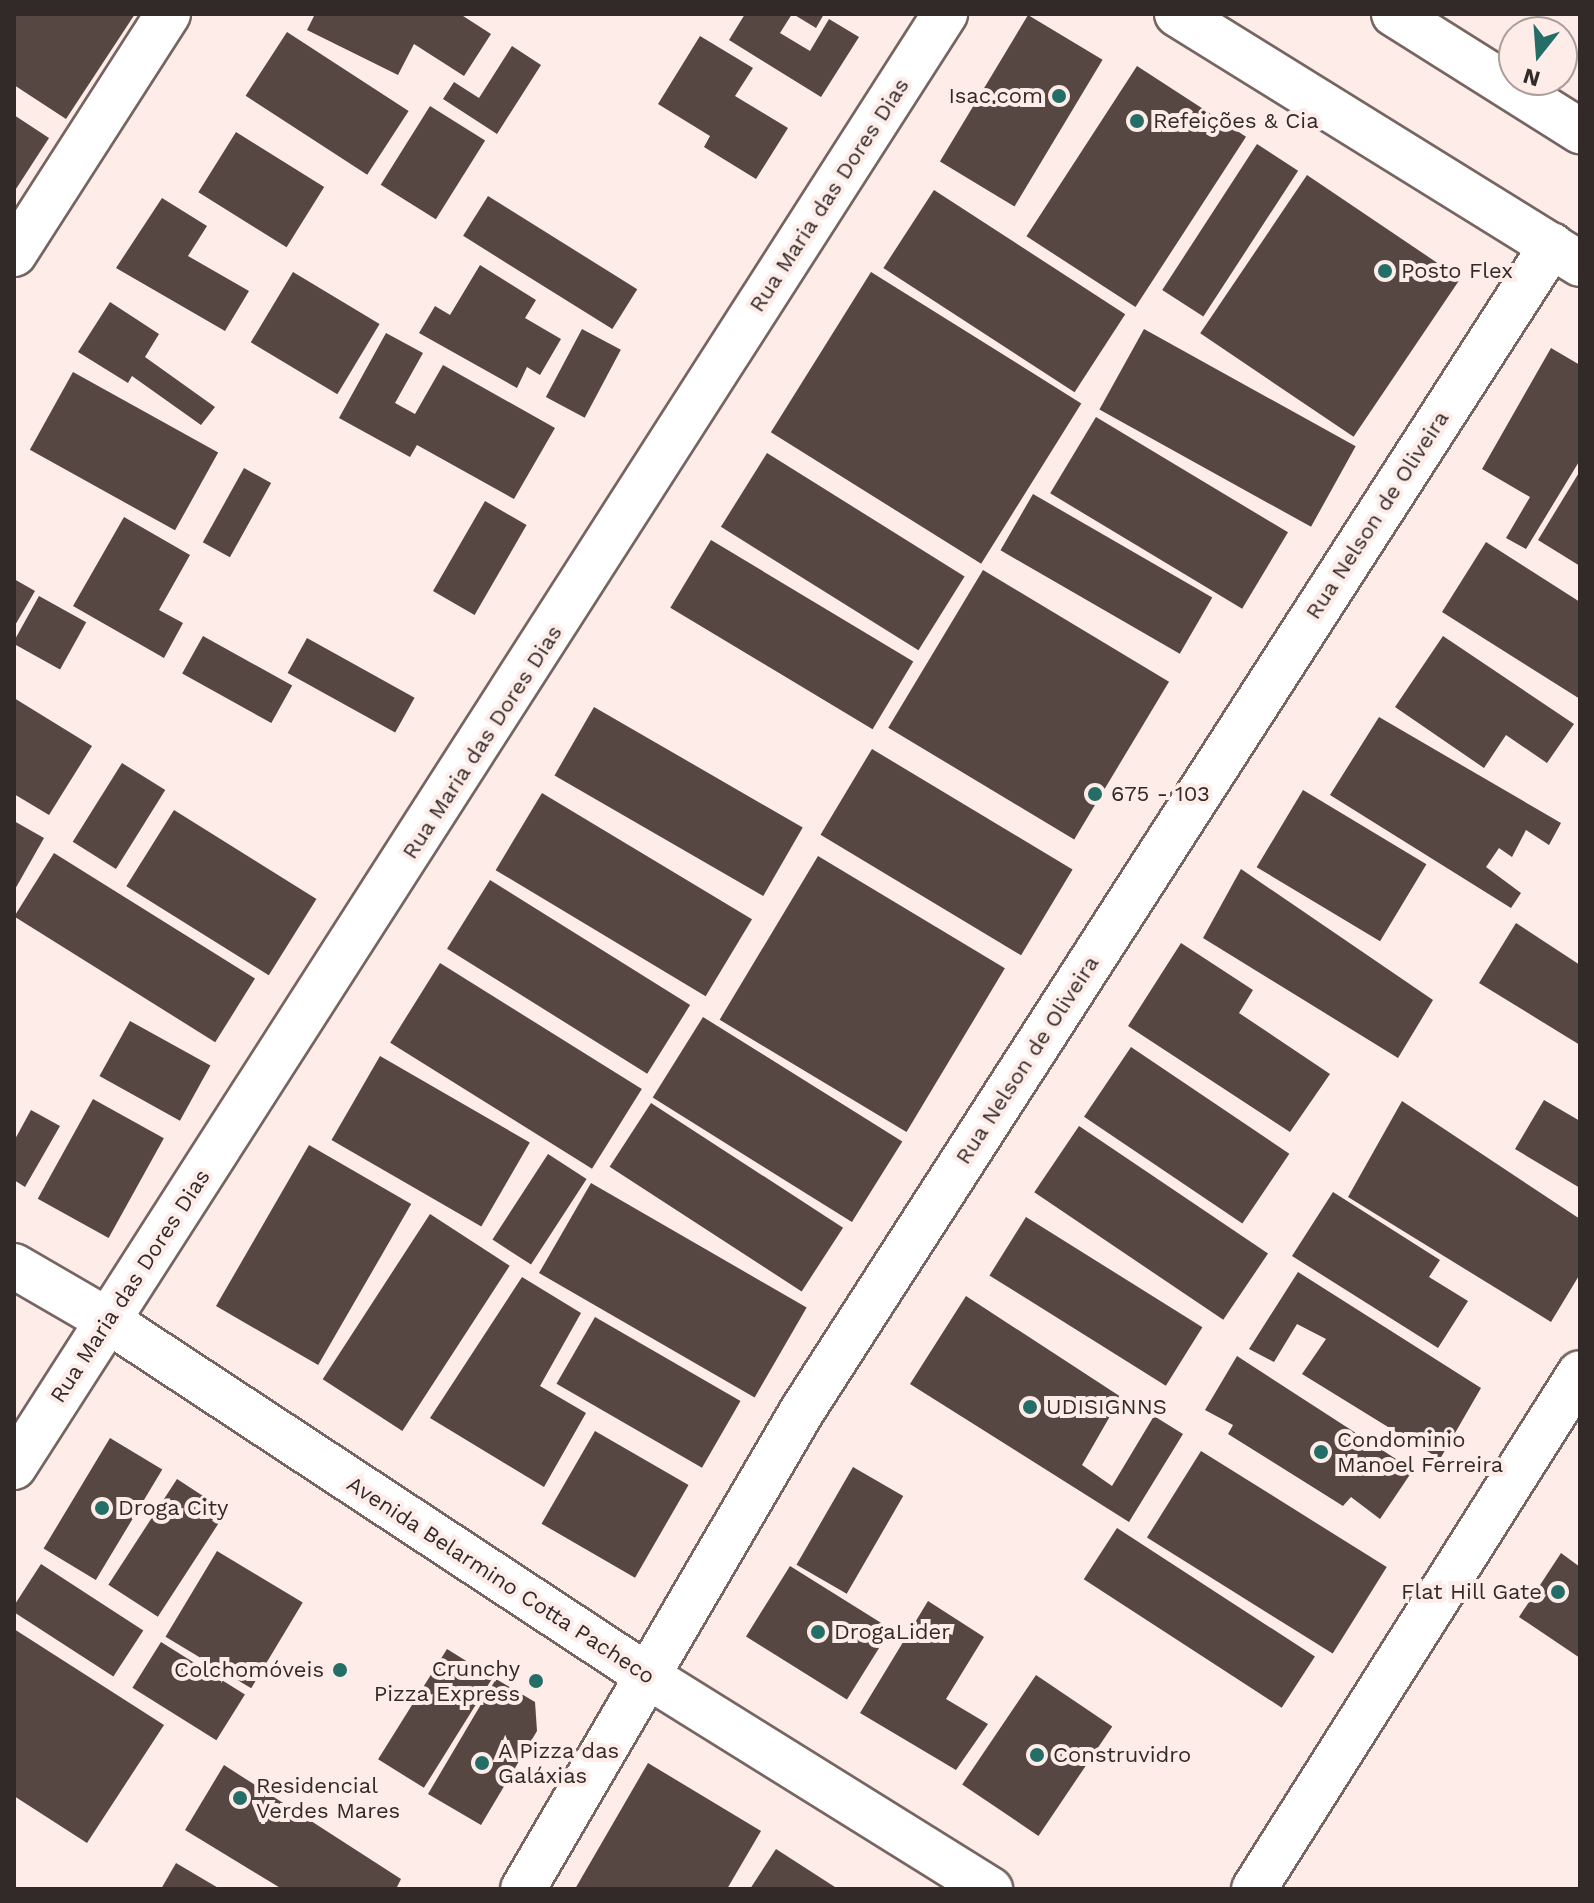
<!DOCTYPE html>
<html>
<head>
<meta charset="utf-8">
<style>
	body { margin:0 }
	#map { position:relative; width:1594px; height:1903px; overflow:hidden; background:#fdece8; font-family:"Work Sans",sans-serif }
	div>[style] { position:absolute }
	.building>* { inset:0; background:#574742; transform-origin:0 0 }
	.roads { filter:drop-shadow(2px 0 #766560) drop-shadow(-2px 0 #766560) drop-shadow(0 2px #766560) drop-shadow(0 -2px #766560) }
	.street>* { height:44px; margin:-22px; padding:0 22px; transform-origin:22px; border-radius:22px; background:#fff }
	.secondary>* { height:44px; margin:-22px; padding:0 22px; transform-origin:22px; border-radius:22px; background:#fff }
	.dots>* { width:22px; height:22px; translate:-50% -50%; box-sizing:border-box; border:4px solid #fdece8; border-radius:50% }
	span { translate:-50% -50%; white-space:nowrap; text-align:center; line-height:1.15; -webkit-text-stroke:8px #fdece8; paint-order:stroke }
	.poi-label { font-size:22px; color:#322a28 }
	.right { translate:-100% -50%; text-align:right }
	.left { translate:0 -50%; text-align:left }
	.street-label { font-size:22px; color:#322a28 }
	.frame { position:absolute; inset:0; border:16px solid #322a28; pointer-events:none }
	.north { position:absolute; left:1498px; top:16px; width:80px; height:80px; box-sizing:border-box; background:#fdece8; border:2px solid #ac9e9b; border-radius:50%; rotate:197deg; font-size:22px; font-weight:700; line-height:32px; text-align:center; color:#322a28 }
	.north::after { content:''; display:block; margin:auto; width:28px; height:36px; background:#256e68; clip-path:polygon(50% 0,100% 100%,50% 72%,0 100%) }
</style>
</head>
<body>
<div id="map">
	<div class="building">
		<div style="clip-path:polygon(14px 14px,135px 14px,66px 119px,14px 85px)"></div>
		<div style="clip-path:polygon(315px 14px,460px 14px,491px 34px,464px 76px,414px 44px,398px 75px,307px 30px)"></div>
		<div style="clip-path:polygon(745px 14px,792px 14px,780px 33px,810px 51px,829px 19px,859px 37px,821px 97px,729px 40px)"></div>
		<div style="clip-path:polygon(793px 14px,824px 14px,816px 28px)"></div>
		<div style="left:1028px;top:15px;width:87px;height:171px;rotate:31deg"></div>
		<div style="left:287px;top:32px;width:145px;height:76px;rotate:33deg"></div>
		<div style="clip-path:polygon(700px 36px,753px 68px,735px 96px,788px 128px,756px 179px,704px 147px,710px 136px,658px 104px)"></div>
		<div style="clip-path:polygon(512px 46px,541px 65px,497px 134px,443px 99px,454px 82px,479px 98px)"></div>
		<div style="left:1137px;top:66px;width:130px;height:203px;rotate:33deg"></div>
		<div style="left:430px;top:106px;width:65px;height:93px;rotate:32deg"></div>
		<div style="clip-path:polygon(14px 115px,49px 138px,14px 192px)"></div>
		<div style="left:236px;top:132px;width:104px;height:71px;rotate:32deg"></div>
		<div style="left:1257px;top:144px;width:49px;height:174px;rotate:33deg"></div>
		<div style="left:1307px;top:175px;width:185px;height:191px;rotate:34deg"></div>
		<div style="left:934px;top:190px;width:228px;height:93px;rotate:33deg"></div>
		<div style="left:488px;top:196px;width:176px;height:47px;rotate:32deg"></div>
		<div style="clip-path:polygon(162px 198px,207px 226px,188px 256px,249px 291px,225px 331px,116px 268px)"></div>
		<div style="clip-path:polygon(480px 265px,536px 300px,525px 318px,561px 339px,540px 375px,527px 367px,517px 388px,419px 333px,435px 306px,450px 315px)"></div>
		<div style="left:293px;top:272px;width:101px;height:82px;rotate:31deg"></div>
		<div style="left:871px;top:272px;width:248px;height:189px;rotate:32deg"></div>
		<div style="clip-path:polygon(110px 302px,159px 334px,145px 357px,215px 407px,201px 425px,132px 376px,128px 383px,78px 352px)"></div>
		<div style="left:582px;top:329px;width:44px;height:77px;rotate:28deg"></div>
		<div style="left:1144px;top:329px;width:242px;height:92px;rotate:29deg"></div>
		<div style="clip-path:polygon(386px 333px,423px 353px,395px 403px,415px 414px,443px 365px,555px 428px,514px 499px,417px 445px,410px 457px,339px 418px)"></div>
		<div style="clip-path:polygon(1551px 348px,1580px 365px,1580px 460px,1526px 549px,1506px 538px,1530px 497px,1482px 469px)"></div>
		<div style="left:73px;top:372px;width:166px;height:89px;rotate:29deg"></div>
		<div style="left:1096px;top:417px;width:224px;height:89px;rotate:31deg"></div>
		<div style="left:767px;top:453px;width:233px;height:87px;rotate:32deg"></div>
		<div style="left:244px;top:468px;width:31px;height:85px;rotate:29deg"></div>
		<div style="clip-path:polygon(1580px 471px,1580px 566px,1538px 540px)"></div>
		<div style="left:1033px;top:494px;width:207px;height:65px;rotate:30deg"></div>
		<div style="left:485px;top:501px;width:48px;height:104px;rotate:30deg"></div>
		<div style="clip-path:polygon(124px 517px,190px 555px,159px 610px,183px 623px,164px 658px,73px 606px)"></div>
		<div style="left:711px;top:540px;width:236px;height:79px;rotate:31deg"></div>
		<div style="clip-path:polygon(1486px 542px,1580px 602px,1580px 699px,1442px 612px)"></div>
		<div style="left:983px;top:570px;width:217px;height:184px;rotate:31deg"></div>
		<div style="clip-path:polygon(14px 579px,35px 591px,14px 627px)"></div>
		<div style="left:39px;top:596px;width:54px;height:54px;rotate:29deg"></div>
		<div style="left:203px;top:636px;width:102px;height:43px;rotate:29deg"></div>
		<div style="clip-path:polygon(1443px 636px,1574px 724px,1547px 763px,1506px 735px,1484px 768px,1395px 707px)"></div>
		<div style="left:307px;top:638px;width:123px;height:40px;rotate:29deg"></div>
		<div style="clip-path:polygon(14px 698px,92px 746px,49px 815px,14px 794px)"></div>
		<div style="left:594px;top:707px;width:241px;height:79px;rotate:30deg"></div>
		<div style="clip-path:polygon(1379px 717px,1561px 823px,1549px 845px,1526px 830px,1512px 857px,1499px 848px,1486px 867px,1521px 893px,1511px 908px,1330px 795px)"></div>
		<div style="left:872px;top:749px;width:234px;height:100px;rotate:31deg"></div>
		<div style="left:122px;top:763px;width:51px;height:93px;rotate:32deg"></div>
		<div style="left:1303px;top:790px;width:144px;height:90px;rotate:31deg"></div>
		<div style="left:542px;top:793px;width:245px;height:90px;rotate:31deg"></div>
		<div style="left:174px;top:810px;width:168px;height:90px;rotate:32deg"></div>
		<div style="clip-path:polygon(14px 821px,44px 838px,14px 891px)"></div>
		<div style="left:54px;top:853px;width:237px;height:75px;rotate:32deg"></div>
		<div style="left:818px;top:856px;width:218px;height:191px;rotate:31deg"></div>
		<div style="clip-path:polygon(1241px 869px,1433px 1000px,1398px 1058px,1203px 938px)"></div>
		<div style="left:490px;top:880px;width:236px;height:81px;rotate:32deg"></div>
		<div style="clip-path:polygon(1516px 923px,1580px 965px,1580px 1045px,1479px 983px)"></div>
		<div style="clip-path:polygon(1181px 943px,1253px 990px,1239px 1013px,1330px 1074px,1290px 1132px,1128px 1026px)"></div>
		<div style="left:440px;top:963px;width:238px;height:94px;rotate:32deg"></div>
		<div style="left:703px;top:1017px;width:235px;height:95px;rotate:32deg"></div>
		<div style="left:130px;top:1021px;width:92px;height:63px;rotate:29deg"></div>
		<div style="left:1131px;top:1047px;width:191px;height:84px;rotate:34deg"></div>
		<div style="left:380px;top:1056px;width:173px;height:97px;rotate:30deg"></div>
		<div style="left:93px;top:1099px;width:81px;height:114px;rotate:29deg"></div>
		<div style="clip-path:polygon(1544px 1100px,1580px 1121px,1580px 1188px,1515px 1149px)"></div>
		<div style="clip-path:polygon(1402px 1101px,1580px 1219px,1580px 1274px,1551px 1322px,1348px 1197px)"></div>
		<div style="left:651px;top:1103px;width:229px;height:76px;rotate:33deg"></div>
		<div style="clip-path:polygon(31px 1110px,60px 1126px,25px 1187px,14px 1180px,14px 1141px)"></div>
		<div style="left:1079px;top:1126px;width:228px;height:80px;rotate:34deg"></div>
		<div style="left:309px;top:1145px;width:118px;height:186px;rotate:30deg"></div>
		<div style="left:548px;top:1154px;width:46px;height:102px;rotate:33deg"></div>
		<div style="left:591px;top:1183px;width:249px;height:104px;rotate:30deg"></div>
		<div style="clip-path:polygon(1333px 1192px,1440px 1260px,1429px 1277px,1468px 1301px,1438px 1348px,1292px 1256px)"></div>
		<div style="left:430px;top:1214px;width:95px;height:197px;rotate:33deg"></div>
		<div style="left:1026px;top:1217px;width:208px;height:69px;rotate:32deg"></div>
		<div style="clip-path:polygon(1298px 1272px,1481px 1388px,1440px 1459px,1302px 1374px,1326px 1339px,1297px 1324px,1274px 1362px,1249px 1349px)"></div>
		<div style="clip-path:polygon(522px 1277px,581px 1313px,540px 1386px,586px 1413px,544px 1487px,430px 1418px)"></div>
		<div style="clip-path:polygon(966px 1296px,1121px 1397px,1082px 1465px,1112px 1486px,1154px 1416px,1183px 1434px,1129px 1522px,910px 1384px)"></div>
		<div style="left:595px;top:1317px;width:168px;height:77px;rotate:30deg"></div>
		<div style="clip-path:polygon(1237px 1356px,1413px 1470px,1380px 1519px,1351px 1497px,1343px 1506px,1228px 1434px,1233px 1425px,1205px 1410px)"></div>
		<div style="left:595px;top:1431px;width:108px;height:107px;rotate:30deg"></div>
		<div style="left:110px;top:1438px;width:61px;height:129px;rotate:31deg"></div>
		<div style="left:1201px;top:1451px;width:219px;height:102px;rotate:32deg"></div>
		<div style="left:853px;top:1467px;width:58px;height:113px;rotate:30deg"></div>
		<div style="left:177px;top:1479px;width:59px;height:126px;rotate:33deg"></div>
		<div style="left:1117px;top:1528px;width:236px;height:61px;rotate:33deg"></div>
		<div style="left:217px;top:1551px;width:100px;height:100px;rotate:31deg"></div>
		<div style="clip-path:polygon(1561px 1553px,1580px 1567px,1580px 1658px,1519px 1617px)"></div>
		<div style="left:41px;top:1564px;width:122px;height:55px;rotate:33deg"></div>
		<div style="left:790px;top:1566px;width:119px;height:83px;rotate:32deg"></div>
		<div style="clip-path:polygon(928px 1601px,984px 1637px,946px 1699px,988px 1724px,956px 1770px,860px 1713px)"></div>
		<div style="clip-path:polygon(14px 1629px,164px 1725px,87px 1843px,14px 1796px)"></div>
		<div style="left:161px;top:1642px;width:99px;height:54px;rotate:32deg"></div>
		<div style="left:447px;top:1649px;width:54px;height:130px;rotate:32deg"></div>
		<div style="left:1036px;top:1675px;width:92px;height:132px;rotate:34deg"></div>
		<div style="clip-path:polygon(496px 1679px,535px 1702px,537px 1731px,481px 1825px,428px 1794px)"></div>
		<div style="clip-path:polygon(648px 1763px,761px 1831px,727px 1889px,575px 1889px)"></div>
		<div style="clip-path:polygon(224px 1765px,401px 1879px,396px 1889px,282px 1889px,185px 1830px)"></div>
		<div style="clip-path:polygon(776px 1849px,838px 1889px,750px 1889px)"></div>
		<div style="clip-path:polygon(176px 1863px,220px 1889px,161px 1889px)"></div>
	</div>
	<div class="roads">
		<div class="street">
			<div style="left:14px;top:254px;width:285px;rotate:-57.3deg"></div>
			<div style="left:14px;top:1467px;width:1726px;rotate:-57.35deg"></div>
			<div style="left:523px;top:1889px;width:553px;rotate:-59.73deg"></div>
			<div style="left:802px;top:1411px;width:1386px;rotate:-57.25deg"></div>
			<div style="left:1254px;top:1889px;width:610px;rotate:-57.72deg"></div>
		</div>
		<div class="secondary">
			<div style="left:1177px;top:14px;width:474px;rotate:31.8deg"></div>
			<div style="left:1394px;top:14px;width:220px;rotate:32.2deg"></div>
			<div style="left:14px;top:1266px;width:108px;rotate:30.1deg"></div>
			<div style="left:107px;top:1320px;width:649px;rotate:33.37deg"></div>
			<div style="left:649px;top:1677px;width:402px;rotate:31.9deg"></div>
		</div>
	</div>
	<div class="dots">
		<div style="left:1059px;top:96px;background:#256e68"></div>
		<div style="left:1137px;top:121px;background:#256e68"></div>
		<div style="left:1385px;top:271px;background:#256e68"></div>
		<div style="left:1095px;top:794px;background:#256e68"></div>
		<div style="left:1030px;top:1407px;background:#256e68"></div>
		<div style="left:1321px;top:1452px;background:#256e68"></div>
		<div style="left:102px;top:1508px;background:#256e68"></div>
		<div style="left:1558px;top:1592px;background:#256e68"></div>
		<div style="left:818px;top:1632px;background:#256e68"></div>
		<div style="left:340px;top:1670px;background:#256e68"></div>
		<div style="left:536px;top:1681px;background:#256e68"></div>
		<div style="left:1037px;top:1755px;background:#256e68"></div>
		<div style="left:482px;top:1763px;background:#256e68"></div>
		<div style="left:240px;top:1798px;background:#256e68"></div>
	</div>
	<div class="poi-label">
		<span class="right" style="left:1043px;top:96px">Isac.com</span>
		<span class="left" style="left:1153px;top:121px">Refeições &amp; Cia</span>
		<span class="left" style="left:1401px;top:271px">Posto Flex</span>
		<span class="left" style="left:1111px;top:794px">675 - 103</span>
		<span class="left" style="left:1046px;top:1407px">UDISIGNNS</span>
		<span class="left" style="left:1337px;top:1452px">Condominio<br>Manoel Ferreira</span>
		<span class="left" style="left:118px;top:1508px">Droga City</span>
		<span class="right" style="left:1542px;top:1592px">Flat Hill Gate</span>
		<span class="left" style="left:834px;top:1632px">DrogaLider</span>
		<span class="right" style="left:520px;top:1681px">Crunchy<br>Pizza Express</span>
		<span class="right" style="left:324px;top:1670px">Colchomóveis</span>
		<span class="left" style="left:498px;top:1763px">A Pizza das<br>Galáxias</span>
		<span class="left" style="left:1053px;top:1755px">Construvidro</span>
		<span class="left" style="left:256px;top:1798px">Residencial<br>Verdes Mares</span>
	</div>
	<div class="street-label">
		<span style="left:829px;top:195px;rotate:-57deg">Rua Maria das Dores Dias</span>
		<span style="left:1377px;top:515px;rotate:-57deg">Rua Nelson de Oliveira</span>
		<span style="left:482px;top:742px;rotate:-57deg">Rua Maria das Dores Dias</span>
		<span style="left:1027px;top:1060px;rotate:-57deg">Rua Nelson de Oliveira</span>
		<span style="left:130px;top:1286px;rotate:-57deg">Rua Maria das Dores Dias</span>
		<span style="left:501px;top:1580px;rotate:33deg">Avenida Belarmino Cotta Pacheco</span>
	</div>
	<div class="frame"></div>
	<div class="north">N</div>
</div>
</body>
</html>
